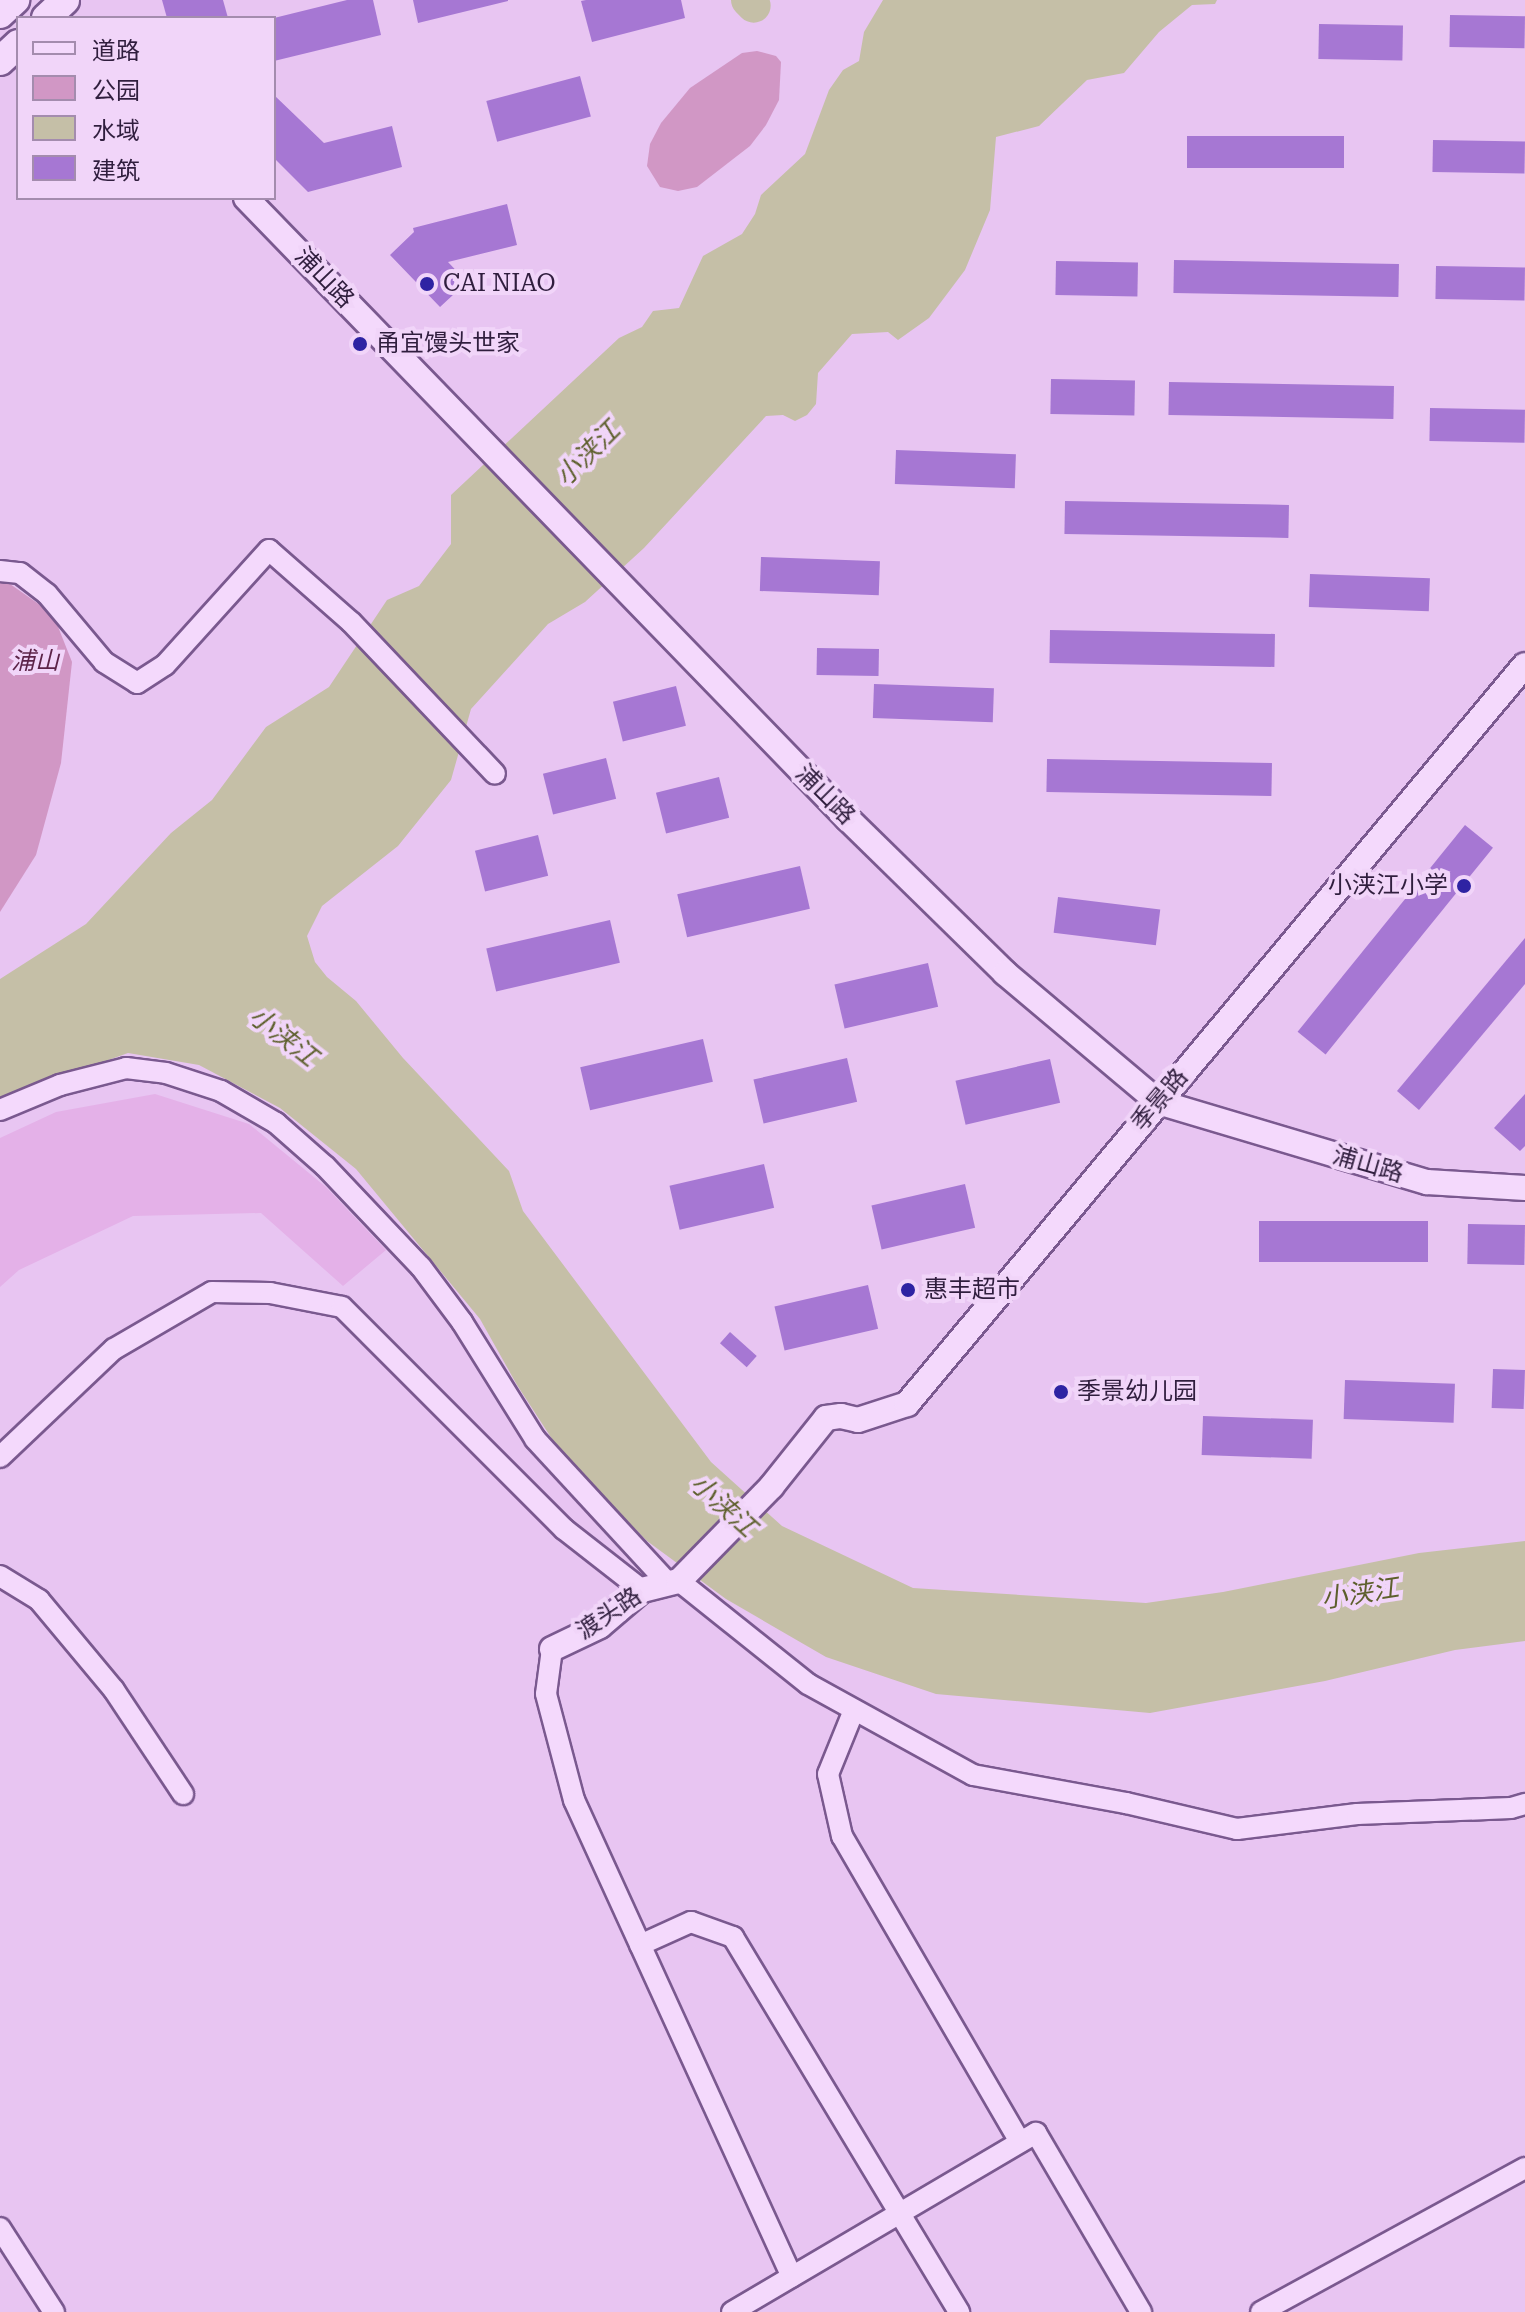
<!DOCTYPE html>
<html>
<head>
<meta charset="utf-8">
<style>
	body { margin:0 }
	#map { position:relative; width:1525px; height:2312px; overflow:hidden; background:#e8c5f2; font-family:"Roboto Serif","Noto Sans SC",serif }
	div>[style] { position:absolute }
	.farmland>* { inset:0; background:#e4b1e8 }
	.green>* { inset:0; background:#d197c5 }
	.water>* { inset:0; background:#c5bfa7 }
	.river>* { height:34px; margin:-17px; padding:0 17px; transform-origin:17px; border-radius:17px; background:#c5bfa7 }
	.building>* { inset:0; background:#a677d3; transform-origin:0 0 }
	.roads { filter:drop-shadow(2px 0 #7a598f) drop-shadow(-2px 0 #7a598f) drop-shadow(0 2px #7a598f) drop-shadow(0 -2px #7a598f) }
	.minor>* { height:20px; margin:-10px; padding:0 10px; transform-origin:10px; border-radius:10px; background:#f4d9fc }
	.tertiary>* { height:24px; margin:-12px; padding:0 12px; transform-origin:12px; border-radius:12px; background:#f4d9fc }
	.secondary>* { height:28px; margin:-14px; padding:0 14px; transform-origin:14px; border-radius:14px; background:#f4d9fc }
	.dots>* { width:22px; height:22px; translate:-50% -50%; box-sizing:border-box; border:4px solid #f1d5f9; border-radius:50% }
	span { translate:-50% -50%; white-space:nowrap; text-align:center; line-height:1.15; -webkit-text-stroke:8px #f1d5f9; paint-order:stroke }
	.street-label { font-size:24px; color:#301e3e }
	.poi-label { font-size:24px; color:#301e3e }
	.left { translate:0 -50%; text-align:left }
	.right { translate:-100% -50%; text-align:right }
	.park-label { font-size:24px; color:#5c2348; font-style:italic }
	.water-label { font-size:26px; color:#5d5f2c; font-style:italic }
	.legend { position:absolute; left:16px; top:16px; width:260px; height:184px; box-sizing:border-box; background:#f1d5f9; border:2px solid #a48cae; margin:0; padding:10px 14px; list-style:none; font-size:24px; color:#301e3e }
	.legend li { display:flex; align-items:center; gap:16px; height:40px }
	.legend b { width:40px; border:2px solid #a48cae }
</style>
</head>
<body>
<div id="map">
	<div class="farmland">
		<div style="clip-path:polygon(155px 1094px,249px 1124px,326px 1187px,386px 1250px,343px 1286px,261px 1213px,133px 1216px,19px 1270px,0 1287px,0 1138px,56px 1112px)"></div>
	</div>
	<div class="green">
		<div style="clip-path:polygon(757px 51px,776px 56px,781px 62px,779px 100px,766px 125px,750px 146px,697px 187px,678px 191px,660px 187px,647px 166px,650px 144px,661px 123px,690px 88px,742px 53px)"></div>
		<div style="clip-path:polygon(0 577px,53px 614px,72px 662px,61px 763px,36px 855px,0 912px)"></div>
	</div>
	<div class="water">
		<div style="clip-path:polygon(883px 0,1217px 0,1215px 4px,1192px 5px,1159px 32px,1124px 73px,1087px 80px,1039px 126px,996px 137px,990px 210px,965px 270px,929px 318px,898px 340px,888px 332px,852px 334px,818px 373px,816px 404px,807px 415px,795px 421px,783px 415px,766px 416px,644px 548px,585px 602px,548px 624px,471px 709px,451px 780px,398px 846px,322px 906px,307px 936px,315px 962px,327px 977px,356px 1001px,403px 1058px,509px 1171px,523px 1211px,711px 1462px,782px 1526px,913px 1588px,1146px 1603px,1223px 1592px,1419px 1553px,1525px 1541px,1525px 1641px,1455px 1650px,1325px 1681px,1150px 1713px,936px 1694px,826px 1657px,726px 1599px,647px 1541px,565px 1459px,517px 1385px,480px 1319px,356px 1169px,280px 1108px,199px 1065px,128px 1053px,0 1099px,0 979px,86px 924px,171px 833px,212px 800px,266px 727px,329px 687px,387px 600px,419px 586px,451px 544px,451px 495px,619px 338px,642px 327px,653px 311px,679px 308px,703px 256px,742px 234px,755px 214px,761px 195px,805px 154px,829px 90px,843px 70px,859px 61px,864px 32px)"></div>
	</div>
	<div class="river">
		<div style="left:748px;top:0;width:8px;rotate:45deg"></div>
	</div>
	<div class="building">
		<div style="clip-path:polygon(162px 0,223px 0,228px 18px,167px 18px)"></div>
		<div style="clip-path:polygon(347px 0,373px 0,381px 35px,274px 61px,274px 18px)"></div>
		<div style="clip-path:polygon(413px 0,508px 0,508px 1px,418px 23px)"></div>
		<div style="clip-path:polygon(586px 0,681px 0,685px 18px,592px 42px,581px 1px)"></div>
		<div style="left:1450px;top:15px;width:75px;height:32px;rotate:1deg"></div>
		<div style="left:1319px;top:24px;width:84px;height:35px;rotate:1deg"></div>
		<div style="left:580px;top:76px;width:42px;height:97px;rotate:75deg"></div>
		<div style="clip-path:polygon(274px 95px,324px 143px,392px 126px,402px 167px,308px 192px,274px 158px)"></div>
		<div style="left:1187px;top:136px;width:157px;height:32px"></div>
		<div style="left:1433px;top:140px;width:92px;height:32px;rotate:1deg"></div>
		<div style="clip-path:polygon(507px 204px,517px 245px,448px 262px,467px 282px,440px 307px,390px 255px,414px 232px,413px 228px)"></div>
		<div style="left:1174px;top:260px;width:225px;height:33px;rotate:1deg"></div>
		<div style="left:1056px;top:261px;width:82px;height:34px;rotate:1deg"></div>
		<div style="left:1436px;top:266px;width:89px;height:33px;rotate:1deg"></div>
		<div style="left:1051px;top:379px;width:84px;height:35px;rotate:1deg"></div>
		<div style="left:1169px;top:382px;width:225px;height:33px;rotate:1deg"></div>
		<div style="left:1430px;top:408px;width:95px;height:33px;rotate:1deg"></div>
		<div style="left:896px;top:450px;width:120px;height:34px;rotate:2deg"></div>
		<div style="left:1065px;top:501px;width:224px;height:33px;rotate:1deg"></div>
		<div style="left:761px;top:557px;width:119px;height:34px;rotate:2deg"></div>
		<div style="left:1310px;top:574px;width:120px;height:33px;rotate:2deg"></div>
		<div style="left:1050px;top:630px;width:225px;height:33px;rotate:1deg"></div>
		<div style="left:817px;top:648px;width:62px;height:27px;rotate:1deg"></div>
		<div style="left:874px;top:684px;width:120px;height:34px;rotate:2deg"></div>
		<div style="left:676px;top:686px;width:41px;height:65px;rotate:76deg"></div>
		<div style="left:606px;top:758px;width:42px;height:65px;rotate:76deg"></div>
		<div style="left:1047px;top:759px;width:225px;height:33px;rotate:1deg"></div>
		<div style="left:719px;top:777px;width:42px;height:65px;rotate:76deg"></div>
		<div style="left:1465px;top:825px;width:36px;height:266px;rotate:39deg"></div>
		<div style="left:538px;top:835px;width:42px;height:65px;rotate:76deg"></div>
		<div style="left:800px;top:866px;width:44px;height:126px;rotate:77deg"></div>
		<div style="left:1058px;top:897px;width:103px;height:36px;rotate:7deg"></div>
		<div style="left:610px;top:920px;width:44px;height:127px;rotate:77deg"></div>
		<div style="clip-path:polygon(1525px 938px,1525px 984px,1419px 1110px,1397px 1091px)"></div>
		<div style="left:928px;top:963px;width:45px;height:96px;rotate:77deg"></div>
		<div style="left:703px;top:1039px;width:44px;height:126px;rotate:77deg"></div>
		<div style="left:847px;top:1058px;width:45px;height:96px;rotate:77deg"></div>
		<div style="left:1050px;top:1059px;width:45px;height:97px;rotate:77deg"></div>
		<div style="clip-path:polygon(1525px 1094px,1525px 1146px,1520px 1151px,1494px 1128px)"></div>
		<div style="left:764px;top:1164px;width:45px;height:97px;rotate:77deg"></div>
		<div style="left:965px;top:1184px;width:45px;height:96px;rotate:77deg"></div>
		<div style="left:1428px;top:1221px;width:41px;height:169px;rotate:90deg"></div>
		<div style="left:1468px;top:1224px;width:57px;height:40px;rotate:1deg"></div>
		<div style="left:868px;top:1285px;width:45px;height:96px;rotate:77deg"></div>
		<div style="left:730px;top:1332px;width:36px;height:15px;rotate:42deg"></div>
		<div style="left:1493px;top:1369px;width:32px;height:39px;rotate:2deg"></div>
		<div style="left:1345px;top:1380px;width:110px;height:39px;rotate:2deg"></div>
		<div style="left:1203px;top:1416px;width:110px;height:39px;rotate:2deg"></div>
	</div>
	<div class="roads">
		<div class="minor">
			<div style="left:0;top:571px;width:20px;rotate:6deg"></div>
			<div style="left:20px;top:573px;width:34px;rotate:38deg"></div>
			<div style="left:47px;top:594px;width:89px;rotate:50deg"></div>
			<div style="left:104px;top:662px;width:39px;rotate:32deg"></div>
			<div style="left:137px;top:683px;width:33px;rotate:-33deg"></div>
			<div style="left:165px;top:665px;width:155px;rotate:-47.9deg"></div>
			<div style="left:269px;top:550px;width:109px;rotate:41.3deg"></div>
			<div style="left:351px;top:622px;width:209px;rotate:46.5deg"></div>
			<div style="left:0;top:1110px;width:65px;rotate:-22.6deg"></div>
			<div style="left:60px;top:1085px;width:68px;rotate:-14.4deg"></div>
			<div style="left:126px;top:1068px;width:40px;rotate:7.1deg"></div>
			<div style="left:166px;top:1073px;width:58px;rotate:18.1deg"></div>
			<div style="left:221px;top:1091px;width:64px;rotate:30.2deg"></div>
			<div style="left:276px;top:1123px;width:65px;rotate:41.3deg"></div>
			<div style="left:325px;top:1166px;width:139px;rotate:46.5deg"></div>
			<div style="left:421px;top:1267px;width:69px;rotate:53.3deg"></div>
			<div style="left:462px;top:1322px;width:138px;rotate:58deg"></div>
			<div style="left:535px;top:1439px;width:197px;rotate:47.3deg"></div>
			<div style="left:0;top:1457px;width:157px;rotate:-43.5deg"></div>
			<div style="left:114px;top:1349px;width:113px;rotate:-30.2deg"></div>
			<div style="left:212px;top:1292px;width:58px;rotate:1deg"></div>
			<div style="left:270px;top:1293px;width:73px;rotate:11deg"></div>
			<div style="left:342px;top:1307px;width:314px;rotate:45deg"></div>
			<div style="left:564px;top:1529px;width:99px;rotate:38deg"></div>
			<div style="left:0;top:1576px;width:46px;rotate:31.6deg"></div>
			<div style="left:39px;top:1600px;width:117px;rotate:50.2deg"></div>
			<div style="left:114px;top:1690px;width:125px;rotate:56.4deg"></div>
			<div style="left:679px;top:1581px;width:165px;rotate:38.6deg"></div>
			<div style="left:808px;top:1684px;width:188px;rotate:28.9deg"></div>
			<div style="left:973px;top:1775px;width:156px;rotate:10.4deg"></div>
			<div style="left:1126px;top:1803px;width:114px;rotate:13.2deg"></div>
			<div style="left:1237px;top:1829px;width:121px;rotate:-7.1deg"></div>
			<div style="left:1357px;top:1814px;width:154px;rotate:-2.2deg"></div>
			<div style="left:1511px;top:1808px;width:15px;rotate:-16deg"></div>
			<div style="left:552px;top:1649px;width:45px;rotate:97.6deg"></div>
			<div style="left:546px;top:1694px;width:110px;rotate:75.2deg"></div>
			<div style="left:574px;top:1800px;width:524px;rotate:65.44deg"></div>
			<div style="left:854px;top:1710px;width:69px;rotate:112.1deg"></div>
			<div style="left:828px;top:1774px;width:64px;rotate:77.3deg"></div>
			<div style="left:842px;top:1836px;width:354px;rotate:59.8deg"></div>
			<div style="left:640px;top:1945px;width:56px;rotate:-24.3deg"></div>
			<div style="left:691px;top:1922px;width:45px;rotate:19.7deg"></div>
			<div style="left:733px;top:1937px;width:438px;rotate:58.9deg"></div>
			<div style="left:0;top:2228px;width:100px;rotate:57.3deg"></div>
			<div style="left:732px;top:2312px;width:353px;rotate:-30.5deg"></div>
			<div style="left:1036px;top:2133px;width:208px;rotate:59.6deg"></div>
			<div style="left:1261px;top:2312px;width:301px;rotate:-28.6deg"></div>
		</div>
		<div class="tertiary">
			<div style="left:246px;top:198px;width:865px;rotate:45.89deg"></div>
			<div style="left:848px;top:819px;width:220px;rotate:44.4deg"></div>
			<div style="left:1005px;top:973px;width:200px;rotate:40.1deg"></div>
			<div style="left:1158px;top:1102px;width:281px;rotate:16.6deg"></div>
			<div style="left:1427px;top:1182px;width:98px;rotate:3.5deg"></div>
			<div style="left:552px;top:1649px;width:53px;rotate:-25.6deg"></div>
			<div style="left:600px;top:1626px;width:55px;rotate:-40.6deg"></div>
			<div style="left:642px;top:1590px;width:38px;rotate:-14deg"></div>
			<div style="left:679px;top:1581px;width:132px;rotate:-45.6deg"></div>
			<div style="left:771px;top:1487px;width:88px;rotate:-51.4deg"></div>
			<div style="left:826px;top:1418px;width:15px;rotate:-8deg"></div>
			<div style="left:841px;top:1416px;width:17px;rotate:13deg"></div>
			<div style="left:858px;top:1420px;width:52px;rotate:-18.1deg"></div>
			<div style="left:907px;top:1404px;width:963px;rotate:-50.1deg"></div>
		</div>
		<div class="secondary">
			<div style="left:0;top:14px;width:21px;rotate:-43deg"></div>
			<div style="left:46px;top:18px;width:26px;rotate:-43deg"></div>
			<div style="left:0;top:61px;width:25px;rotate:-43deg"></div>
		</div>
	</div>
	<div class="dots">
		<div style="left:427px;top:284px;background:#2e23a3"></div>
		<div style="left:360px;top:344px;background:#2e23a3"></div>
		<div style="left:1464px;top:886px;background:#2e23a3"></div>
		<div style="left:908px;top:1290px;background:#2e23a3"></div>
		<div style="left:1061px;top:1392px;background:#2e23a3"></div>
	</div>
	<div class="street-label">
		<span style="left:324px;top:278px;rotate:46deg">浦山路</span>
		<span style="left:825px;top:795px;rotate:45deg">浦山路</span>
		<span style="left:1160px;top:1100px;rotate:-50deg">季景路</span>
		<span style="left:1368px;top:1165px;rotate:16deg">浦山路</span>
		<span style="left:609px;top:1614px;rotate:-34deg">渡头路</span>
	</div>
	<div class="poi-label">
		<span class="left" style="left:443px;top:284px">CAI NIAO</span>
		<span class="left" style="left:376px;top:344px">甬宜馒头世家</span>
		<span class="right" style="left:1448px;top:886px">小浃江小学</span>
		<span class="left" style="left:924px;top:1290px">惠丰超市</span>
		<span class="left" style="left:1077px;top:1392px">季景幼儿园</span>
	</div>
	<div class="park-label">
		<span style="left:35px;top:662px">浦山</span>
	</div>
	<div class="water-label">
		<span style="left:588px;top:454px;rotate:-45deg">小浃江</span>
		<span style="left:283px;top:1037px;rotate:38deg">小浃江</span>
		<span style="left:723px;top:1506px;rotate:42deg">小浃江</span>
		<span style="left:1360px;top:1594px;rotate:-9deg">小浃江</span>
	</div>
	<ul class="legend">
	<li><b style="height:10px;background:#f4d9fc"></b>道路</li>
	<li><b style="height:22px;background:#d197c5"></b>公园</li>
	<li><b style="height:22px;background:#c5bfa7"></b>水域</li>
	<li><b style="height:22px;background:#a677d3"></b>建筑</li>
	</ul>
</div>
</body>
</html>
